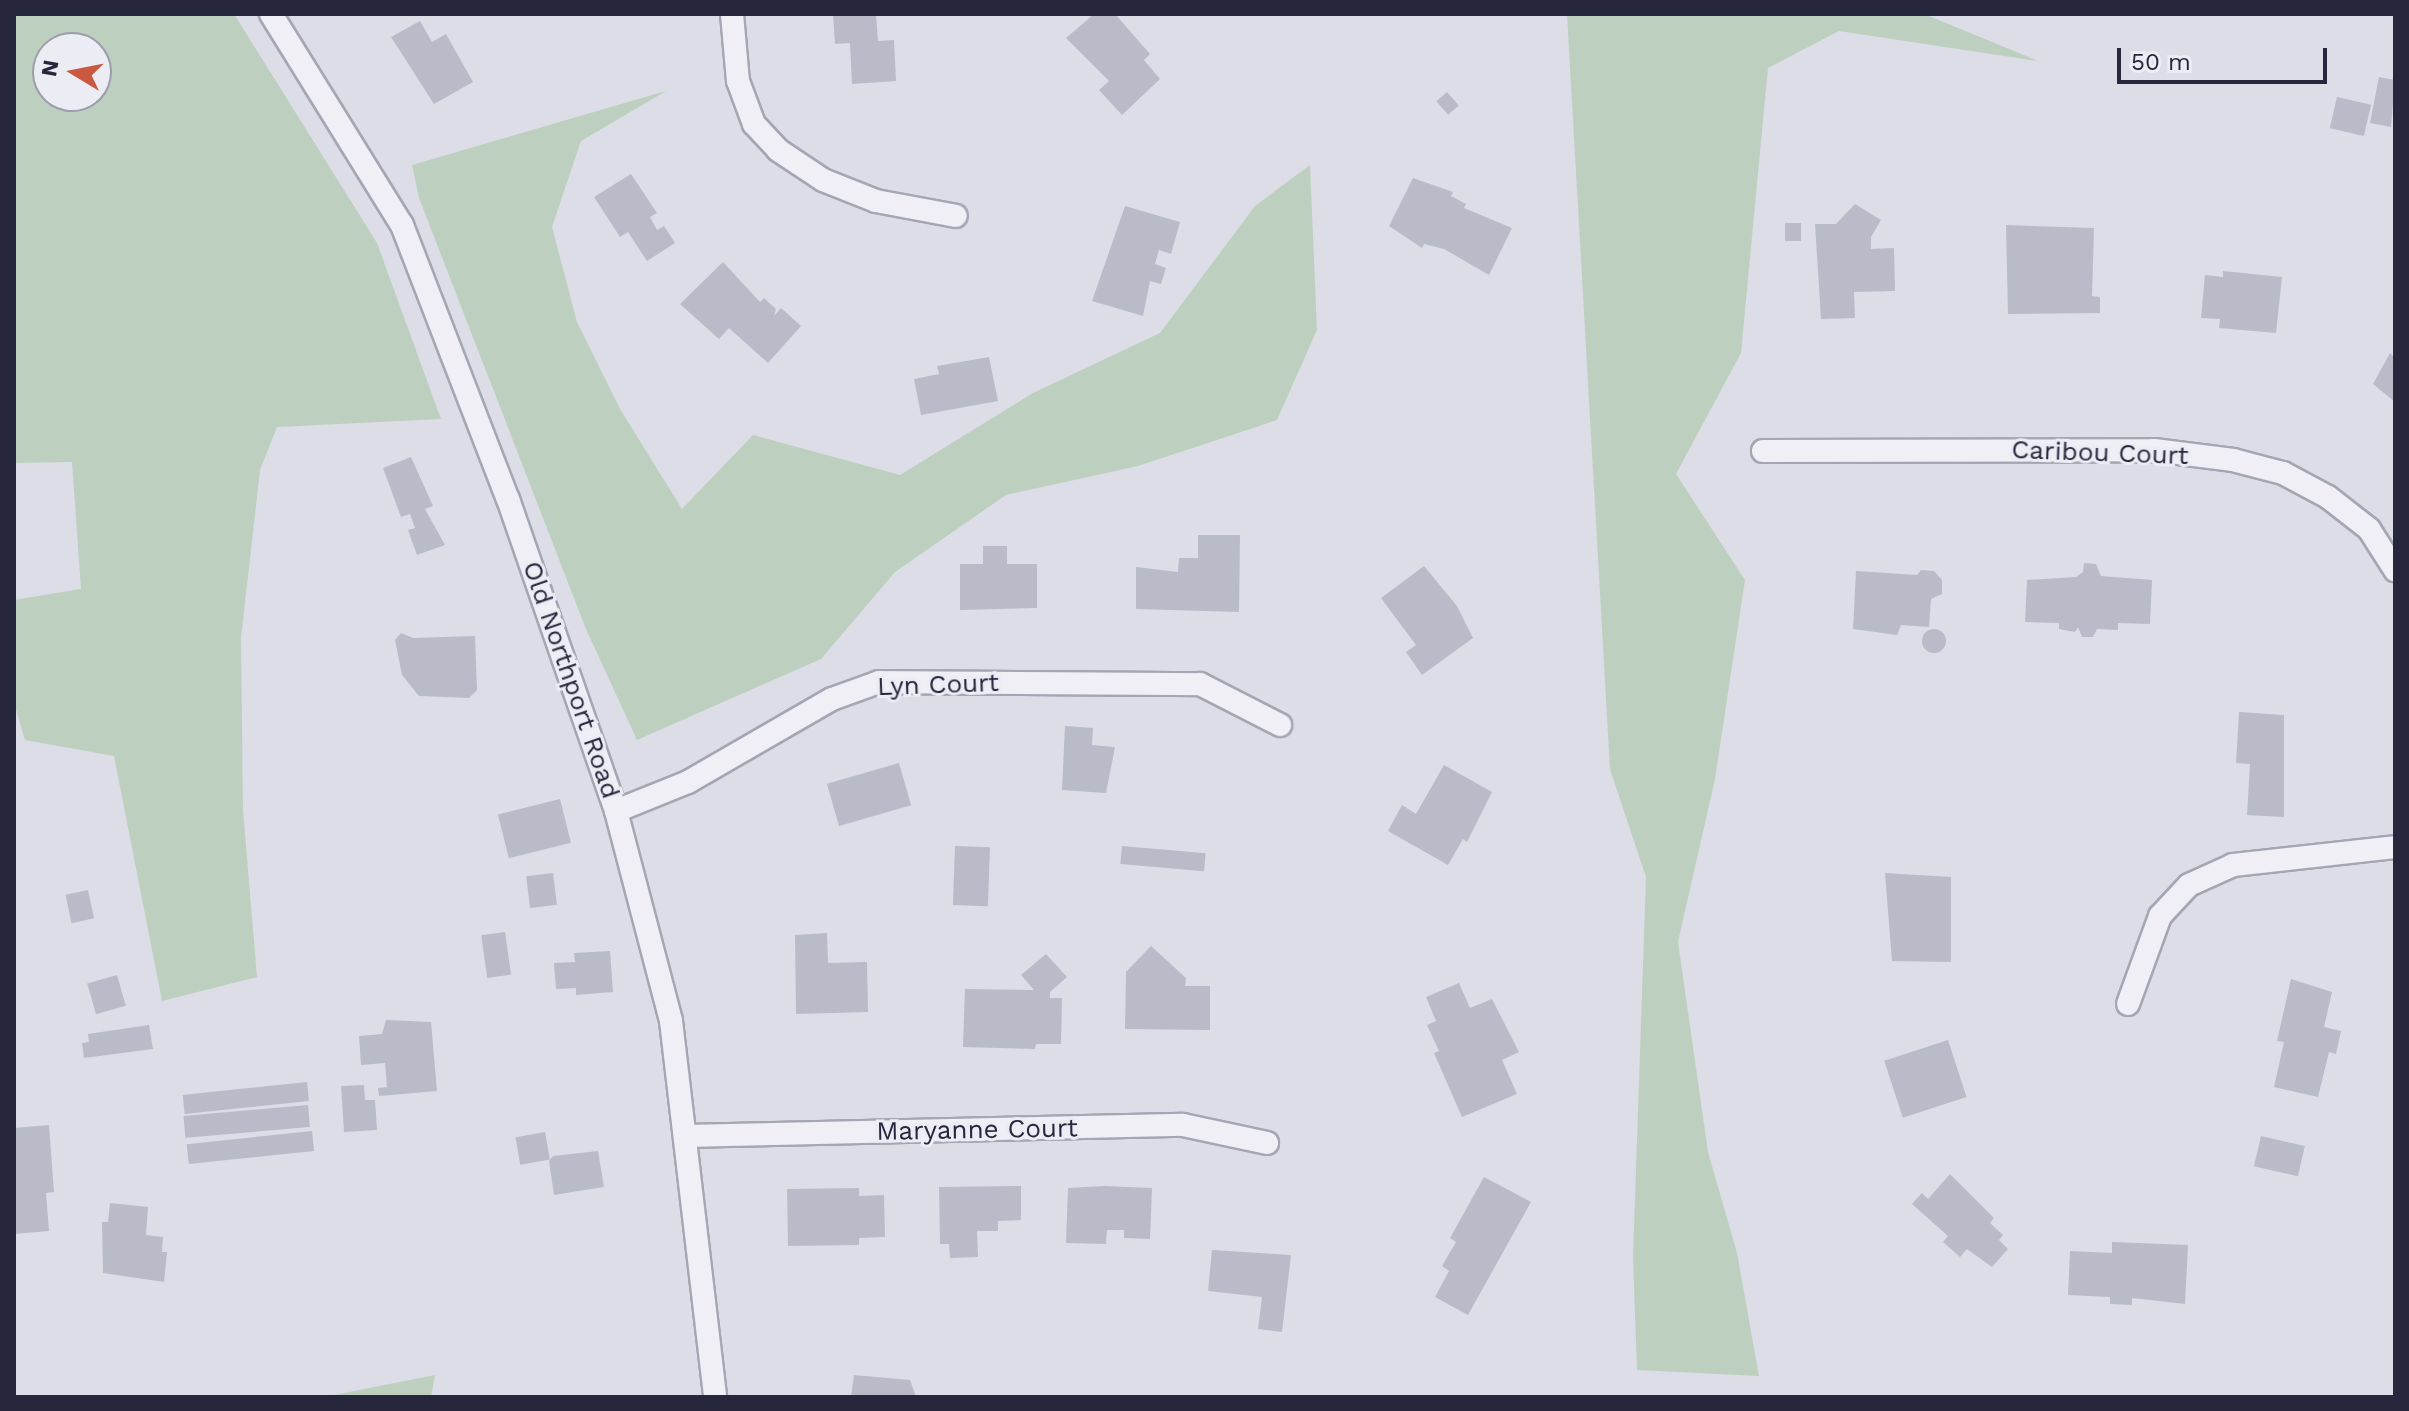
<!DOCTYPE html>
<html>
<head>
<meta charset="utf-8">
<style>
	body { margin:0 }
	#map { position:relative; width:2409px; height:1411px; overflow:hidden; background:#dcdde6; font-family:"Work Sans",sans-serif }
	div>[style] { position:absolute }
	.green>* { inset:0; background:#bdd0bf }
	.building>* { inset:0; background:#babbc9; transform-origin:0 0 }
	.round { border-radius:50% }
	.roads { filter:drop-shadow(2px 0 #a5a6b3) drop-shadow(-2px 0 #a5a6b3) drop-shadow(0 2px #a5a6b3) drop-shadow(0 -2px #a5a6b3) }
	.minor>* { height:22px; margin:-11px; padding:0 11px; transform-origin:11px; border-radius:11px; background:#efeff5 }
	span { translate:-50% -50%; white-space:nowrap; text-align:center; line-height:1.15; -webkit-text-stroke:6px #ebecf4; paint-order:stroke }
	.street-label { font-size:26px; color:#26273c }
	.frame { position:absolute; inset:0; border:16px solid #26273c; pointer-events:none }
	.north { position:absolute; left:32px; top:32px; width:80px; height:80px; box-sizing:border-box; background:#ebecf4; border:2px solid #9c9daa; border-radius:50%; rotate:280deg; font-size:22px; font-weight:700; line-height:32px; text-align:center; color:#26273c }
	.north::after { content:''; display:block; margin:auto; width:28px; height:36px; background:#cb5841; clip-path:polygon(50% 0,100% 100%,50% 72%,0 100%) }
	.scale { position:absolute; left:2117px; top:48px; width:210px; height:36px; box-sizing:border-box; border:4px solid #26273c; border-top:0; padding-left:10px; font-size:24px; line-height:28px; white-space:nowrap; color:#26273c; -webkit-text-stroke:6px #ebecf4; paint-order:stroke }
</style>
</head>
<body>
<div id="map">
	<div class="green">
		<div style="clip-path:polygon(evenodd,14px 14px,234px 14px,377px 243px,441px 419px,277px 427px,260px 470px,241px 638px,243px 810px,257px 977px,162px 1001px,114px 756px,25px 740px,14px 703px,14px 600px,81px 589px,72px 462px,14px 463px,14px 14px,48px 48px,96px 48px,96px 96px,48px 96px,48px 48px)"></div>
		<div style="clip-path:polygon(1567px 14px,1924px 14px,2038px 61px,1839px 31px,1768px 68px,1741px 353px,1676px 474px,1745px 580px,1715px 779px,1678px 942px,1708px 1152px,1737px 1253px,1759px 1376px,1637px 1370px,1633px 1258px,1646px 877px,1610px 769px)"></div>
		<div style="clip-path:polygon(666px 91px,581px 141px,552px 227px,577px 322px,620px 409px,682px 509px,753px 435px,900px 475px,1033px 393px,1160px 333px,1255px 206px,1310px 165px,1317px 330px,1277px 420px,1138px 466px,1006px 495px,895px 572px,821px 659px,637px 740px,586px 629px,419px 198px,412px 165px)"></div>
		<div style="clip-path:polygon(435px 1375px,431px 1397px,324px 1397px)"></div>
	</div>
	<div class="building">
		<div style="clip-path:polygon(833px 14px,876px 14px,878px 41px,894px 40px,896px 81px,852px 84px,850px 43px,835px 44px)"></div>
		<div style="clip-path:polygon(1094px 14px,1115px 14px,1150px 54px,1144px 60px,1160px 79px,1122px 115px,1099px 90px,1109px 81px,1066px 38px)"></div>
		<div style="clip-path:polygon(420px 21px,432px 42px,446px 34px,473px 82px,434px 104px,391px 37px)"></div>
		<div style="clip-path:polygon(2379px 77px,2395px 80px,2391px 127px,2370px 123px)"></div>
		<div style="left:1447px;top:92px;width:18px;height:14px;rotate:49deg"></div>
		<div style="left:2337px;top:97px;width:35px;height:32px;rotate:13deg"></div>
		<div style="clip-path:polygon(631px 174px,657px 213px,650px 217px,657px 230px,664px 226px,675px 243px,647px 261px,628px 232px,620px 237px,594px 197px)"></div>
		<div style="clip-path:polygon(1413px 178px,1453px 192px,1451px 196px,1466px 204px,1464px 208px,1512px 228px,1489px 275px,1444px 249px,1424px 244px,1422px 248px,1389px 226px)"></div>
		<div style="clip-path:polygon(1855px 204px,1881px 220px,1871px 237px,1871px 249px,1894px 248px,1895px 291px,1854px 292px,1855px 318px,1821px 319px,1815px 224px,1836px 224px)"></div>
		<div style="clip-path:polygon(1125px 206px,1180px 222px,1171px 254px,1159px 250px,1155px 264px,1166px 268px,1161px 284px,1150px 281px,1143px 316px,1092px 301px)"></div>
		<div style="left:1785px;top:223px;width:16px;height:18px"></div>
		<div style="clip-path:polygon(2006px 225px,2094px 228px,2092px 296px,2100px 297px,2100px 313px,2008px 314px)"></div>
		<div style="clip-path:polygon(723px 262px,760px 302px,764px 298px,776px 309px,774px 316px,781px 308px,801px 326px,768px 363px,729px 328px,719px 339px,680px 304px)"></div>
		<div style="clip-path:polygon(2223px 271px,2282px 277px,2276px 333px,2219px 328px,2220px 319px,2201px 318px,2205px 275px,2223px 277px)"></div>
		<div style="clip-path:polygon(2390px 353px,2395px 358px,2395px 402px,2373px 384px)"></div>
		<div style="clip-path:polygon(989px 357px,998px 401px,921px 415px,914px 379px,939px 374px,937px 366px)"></div>
		<div style="clip-path:polygon(411px 457px,433px 506px,425px 509px,445px 545px,417px 555px,408px 530px,415px 528px,410px 514px,401px 517px,383px 468px)"></div>
		<div style="clip-path:polygon(1198px 535px,1240px 535px,1239px 612px,1136px 609px,1136px 567px,1178px 572px,1179px 558px,1198px 558px)"></div>
		<div style="clip-path:polygon(983px 546px,1007px 546px,1007px 564px,1037px 564px,1037px 608px,960px 610px,960px 564px,983px 564px)"></div>
		<div style="clip-path:polygon(2084px 563px,2096px 564px,2101px 576px,2152px 580px,2150px 624px,2118px 623px,2118px 630px,2097px 629px,2093px 637px,2082px 637px,2078px 627px,2075px 632px,2059px 629px,2059px 623px,2025px 622px,2027px 580px,2076px 577px,2083px 572px)"></div>
		<div style="clip-path:polygon(1424px 566px,1457px 606px,1473px 638px,1422px 675px,1406px 652px,1416px 645px,1381px 598px)"></div>
		<div style="clip-path:polygon(1921px 570px,1934px 571px,1942px 580px,1942px 594px,1931px 599px,1929px 627px,1901px 625px,1897px 635px,1853px 629px,1856px 571px,1917px 575px)"></div>
		<div class="round" style="left:1922px;top:629px;width:24px;height:24px"></div>
		<div style="clip-path:polygon(401px 633px,413px 638px,475px 636px,477px 690px,469px 698px,419px 696px,402px 675px,395px 640px)"></div>
		<div style="clip-path:polygon(2239px 712px,2284px 715px,2284px 817px,2247px 815px,2250px 764px,2236px 763px)"></div>
		<div style="clip-path:polygon(1065px 726px,1093px 728px,1092px 745px,1115px 747px,1106px 793px,1062px 790px)"></div>
		<div style="left:899px;top:763px;width:44px;height:75px;rotate:74deg"></div>
		<div style="clip-path:polygon(1444px 765px,1492px 792px,1467px 842px,1463px 839px,1448px 865px,1388px 831px,1402px 805px,1416px 814px)"></div>
		<div style="left:560px;top:799px;width:45px;height:64px;rotate:76deg"></div>
		<div style="left:955px;top:846px;width:35px;height:59px;rotate:2deg"></div>
		<div style="left:1122px;top:846px;width:84px;height:18px;rotate:5deg"></div>
		<div style="left:553px;top:873px;width:32px;height:27px;rotate:83deg"></div>
		<div style="clip-path:polygon(1885px 873px,1951px 877px,1951px 962px,1892px 961px)"></div>
		<div style="left:88px;top:890px;width:29px;height:23px;rotate:78deg"></div>
		<div style="left:505px;top:932px;width:43px;height:24px;rotate:82deg"></div>
		<div style="clip-path:polygon(827px 933px,828px 963px,867px 962px,868px 1012px,796px 1014px,795px 935px)"></div>
		<div style="clip-path:polygon(1151px 946px,1186px 978px,1185px 986px,1210px 986px,1210px 1030px,1125px 1029px,1126px 972px)"></div>
		<div style="clip-path:polygon(610px 951px,613px 992px,576px 995px,576px 988px,556px 989px,554px 963px,575px 962px,574px 953px)"></div>
		<div style="clip-path:polygon(1046px 954px,1067px 977px,1050px 992px,1050px 998px,1062px 998px,1061px 1044px,1036px 1044px,1035px 1049px,963px 1047px,965px 989px,1034px 990px,1021px 975px)"></div>
		<div style="left:117px;top:975px;width:32px;height:31px;rotate:74deg"></div>
		<div style="clip-path:polygon(2291px 979px,2332px 992px,2324px 1027px,2341px 1031px,2336px 1054px,2329px 1052px,2318px 1097px,2274px 1087px,2284px 1042px,2277px 1041px)"></div>
		<div style="clip-path:polygon(1459px 983px,1470px 1008px,1492px 999px,1519px 1052px,1502px 1060px,1517px 1094px,1462px 1117px,1434px 1053px,1439px 1051px,1427px 1025px,1436px 1021px,1426px 997px)"></div>
		<div style="clip-path:polygon(386px 1020px,431px 1022px,437px 1091px,379px 1096px,378px 1088px,387px 1087px,385px 1063px,361px 1065px,359px 1036px,382px 1034px)"></div>
		<div style="clip-path:polygon(149px 1025px,153px 1049px,84px 1058px,82px 1043px,89px 1042px,88px 1034px)"></div>
		<div style="left:1948px;top:1040px;width:60px;height:67px;rotate:72deg"></div>
		<div style="left:307px;top:1082px;width:19px;height:125px;rotate:84deg"></div>
		<div style="clip-path:polygon(364px 1085px,365px 1100px,375px 1100px,377px 1130px,344px 1132px,341px 1086px)"></div>
		<div style="left:308px;top:1105px;width:22px;height:125px;rotate:85deg"></div>
		<div style="clip-path:polygon(49px 1125px,54px 1192px,46px 1193px,49px 1231px,14px 1234px,14px 1128px)"></div>
		<div style="left:312px;top:1131px;width:20px;height:126px;rotate:84deg"></div>
		<div style="left:545px;top:1132px;width:28px;height:30px;rotate:80deg"></div>
		<div style="left:2261px;top:1136px;width:45px;height:31px;rotate:13deg"></div>
		<div style="clip-path:polygon(598px 1151px,604px 1187px,554px 1195px,549px 1161px,553px 1156px)"></div>
		<div style="clip-path:polygon(1950px 1174px,1994px 1218px,1990px 1223px,2003px 1235px,1999px 1240px,2008px 1249px,1992px 1267px,1967px 1249px,1960px 1257px,1943px 1242px,1948px 1236px,1912px 1204px,1922px 1193px,1928px 1199px)"></div>
		<div style="clip-path:polygon(1484px 1177px,1531px 1202px,1468px 1315px,1435px 1297px,1449px 1271px,1442px 1266px,1456px 1242px,1450px 1238px)"></div>
		<div style="clip-path:polygon(1021px 1186px,1021px 1220px,998px 1221px,998px 1231px,977px 1231px,978px 1257px,950px 1258px,949px 1244px,940px 1244px,939px 1187px)"></div>
		<div style="clip-path:polygon(1104px 1186px,1152px 1188px,1150px 1239px,1124px 1238px,1124px 1230px,1107px 1230px,1106px 1244px,1066px 1243px,1068px 1188px)"></div>
		<div style="clip-path:polygon(859px 1188px,859px 1196px,884px 1195px,885px 1237px,859px 1238px,859px 1245px,788px 1246px,787px 1189px)"></div>
		<div style="clip-path:polygon(110px 1203px,148px 1207px,146px 1235px,163px 1237px,162px 1252px,167px 1252px,164px 1282px,103px 1273px,102px 1222px,108px 1222px)"></div>
		<div style="clip-path:polygon(2112px 1242px,2188px 1245px,2185px 1304px,2132px 1298px,2132px 1305px,2110px 1304px,2110px 1297px,2068px 1295px,2070px 1251px,2112px 1253px)"></div>
		<div style="clip-path:polygon(1212px 1250px,1291px 1255px,1282px 1332px,1258px 1329px,1262px 1297px,1208px 1291px)"></div>
		<div style="clip-path:polygon(854px 1375px,910px 1380px,916px 1397px,851px 1397px)"></div>
	</div>
	<div class="roads">
		<div class="minor">
			<div style="left:271px;top:14px;width:248px;rotate:58.2deg"></div>
			<div style="left:402px;top:225px;width:294px;rotate:68.9deg"></div>
			<div style="left:508px;top:499px;width:330px;rotate:70.9deg"></div>
			<div style="left:616px;top:811px;width:217px;rotate:75.3deg"></div>
			<div style="left:671px;top:1021px;width:379px;rotate:83.3deg"></div>
			<div style="left:732px;top:14px;width:67px;rotate:84.9deg"></div>
			<div style="left:738px;top:81px;width:46px;rotate:69.6deg"></div>
			<div style="left:754px;top:124px;width:35px;rotate:47deg"></div>
			<div style="left:778px;top:150px;width:54px;rotate:33.7deg"></div>
			<div style="left:823px;top:180px;width:57px;rotate:21.6deg"></div>
			<div style="left:876px;top:201px;width:81px;rotate:10.6deg"></div>
			<div style="left:1763px;top:451px;width:391px;rotate:-0.1deg"></div>
			<div style="left:2154px;top:450px;width:80px;rotate:7.2deg"></div>
			<div style="left:2233px;top:460px;width:52px;rotate:14.6deg"></div>
			<div style="left:2283px;top:473px;width:51px;rotate:28.1deg"></div>
			<div style="left:2328px;top:497px;width:52px;rotate:38deg"></div>
			<div style="left:2369px;top:529px;width:49px;rotate:57.6deg"></div>
			<div style="left:616px;top:811px;width:78px;rotate:-21.9deg"></div>
			<div style="left:688px;top:782px;width:166px;rotate:-30deg"></div>
			<div style="left:832px;top:699px;width:50px;rotate:-19.9deg"></div>
			<div style="left:879px;top:682px;width:321px;rotate:0.4deg"></div>
			<div style="left:1200px;top:684px;width:90px;rotate:27.1deg"></div>
			<div style="left:2128px;top:1004px;width:94px;rotate:-70deg"></div>
			<div style="left:2160px;top:916px;width:42px;rotate:-46.9deg"></div>
			<div style="left:2189px;top:885px;width:48px;rotate:-24.4deg"></div>
			<div style="left:2233px;top:865px;width:163px;rotate:-6.3deg"></div>
			<div style="left:685px;top:1136px;width:498px;rotate:-1.3deg"></div>
			<div style="left:1183px;top:1125px;width:86px;rotate:12.1deg"></div>
		</div>
	</div>
	<div class="street-label">
		<span style="left:2100px;top:453px;rotate:2deg">Caribou Court</span>
		<span style="left:571px;top:680px;rotate:71deg">Old Northport Road</span>
		<span style="left:938px;top:685px;rotate:-2deg">Lyn Court</span>
		<span style="left:977px;top:1130px;rotate:-1deg">Maryanne Court</span>
	</div>
	<div class="frame"></div>
	<div class="north">N</div>
	<div class="scale">50 m</div>
</div>
</body>
</html>
